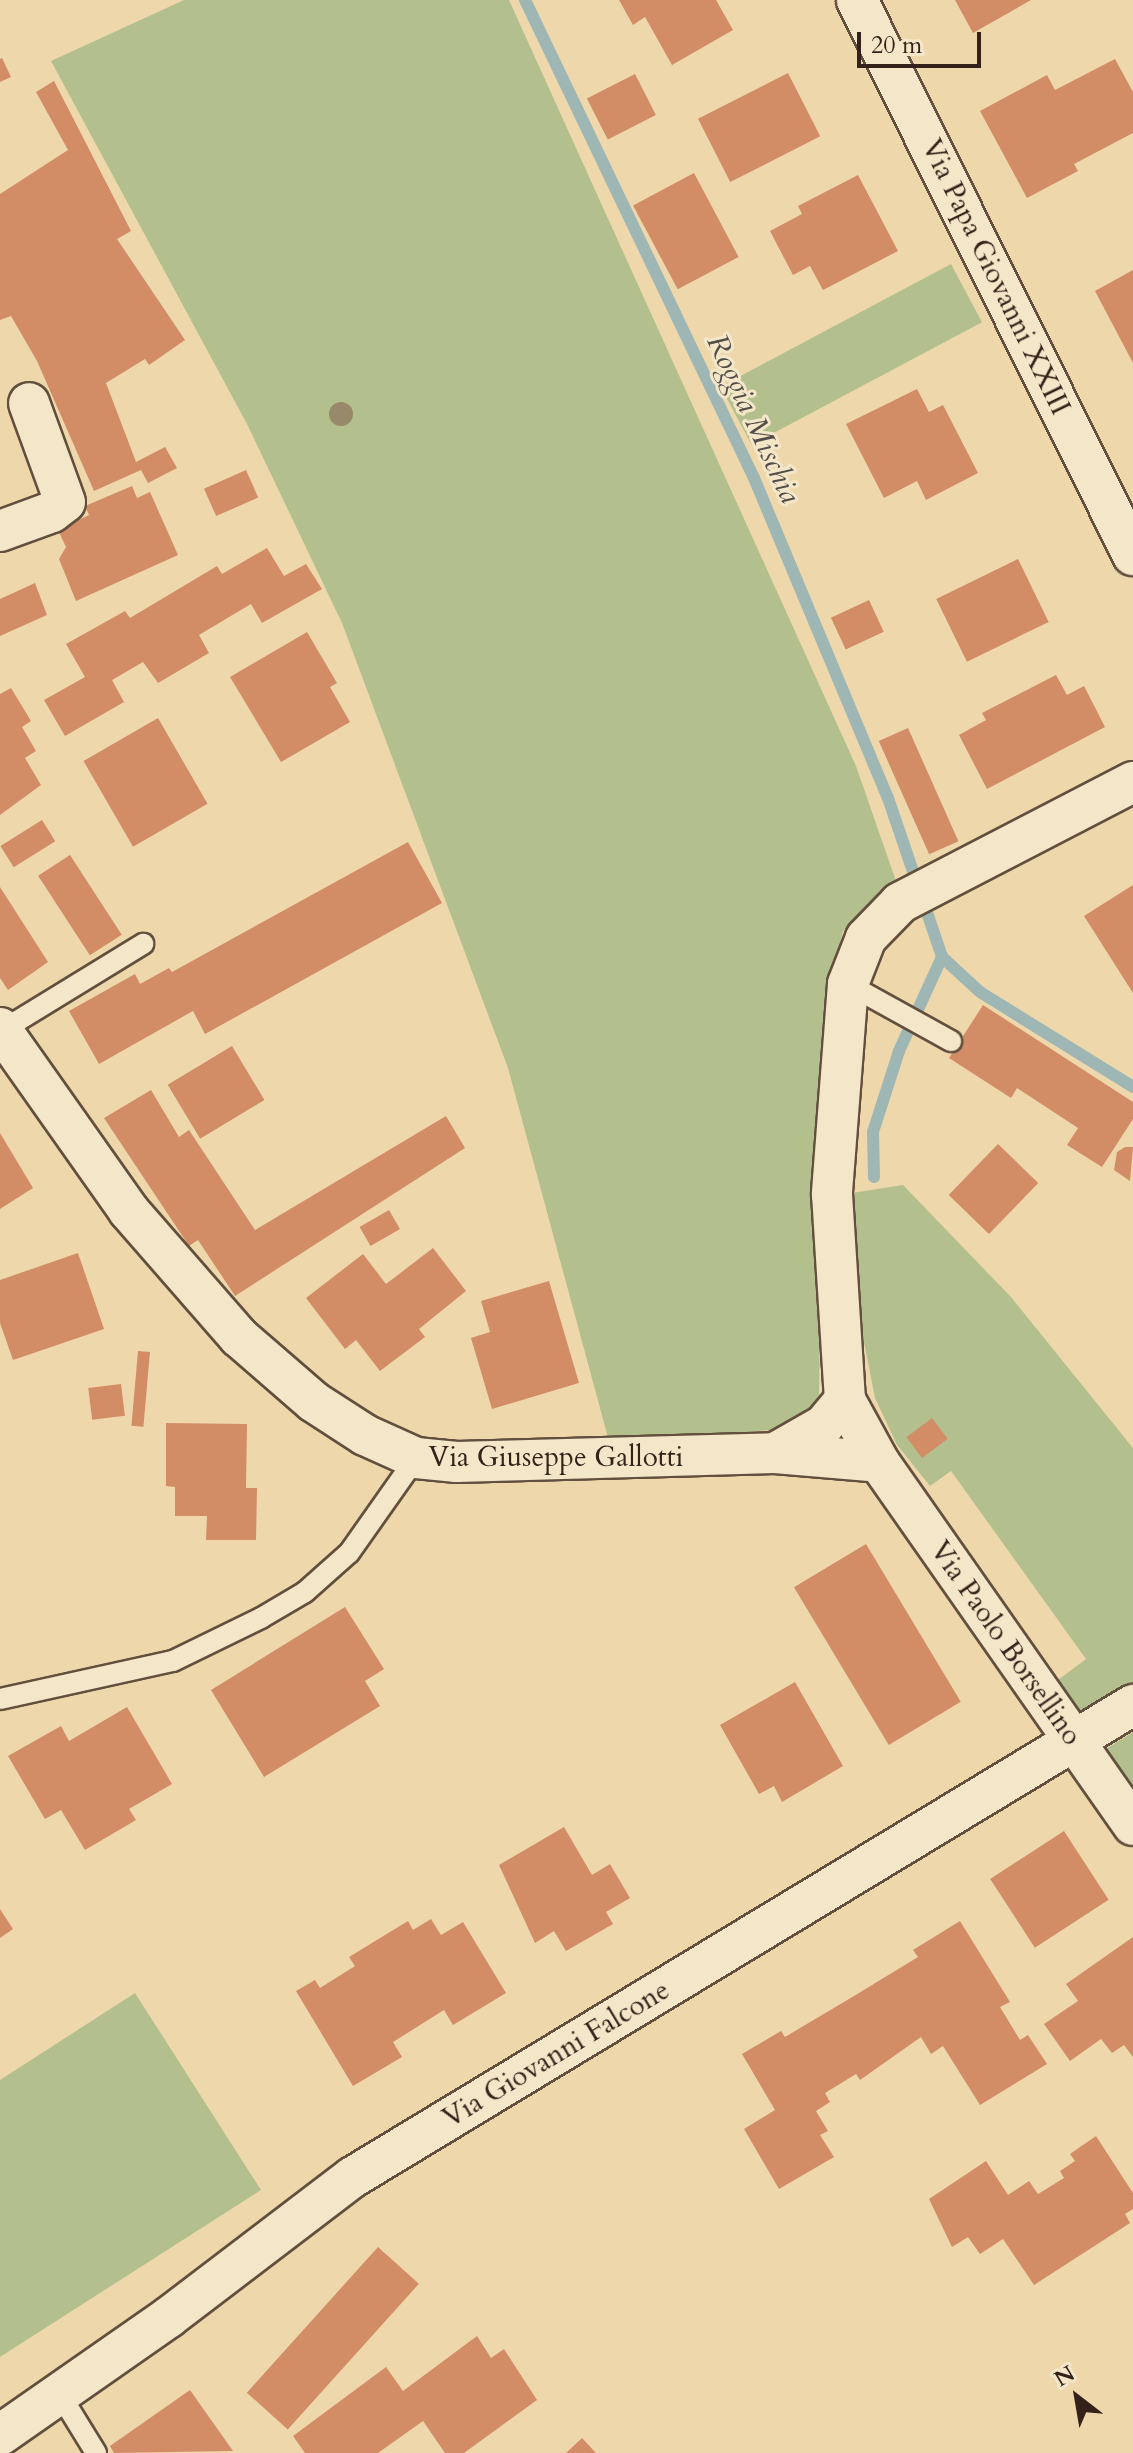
<!DOCTYPE html>
<html>
<head>
<meta charset="utf-8">
<style>
	body { margin:0 }
	#map { position:relative; width:1133px; height:2453px; overflow:hidden; background:#eed8ab; font-family:Cardo,serif }
	div>[style] { position:absolute }
	.green>* { inset:0; background:#b3c08d; transform-origin:0 0 }
	.stream>* { height:12px; margin:-6px; padding:0 6px; transform-origin:6px; border-radius:6px; background:#9eb7b4 }
	.building>* { inset:0; background:#d28c66; transform-origin:0 0 }
	.roads { filter:drop-shadow(2px 0 #624f3e) drop-shadow(-2px 0 #624f3e) drop-shadow(0 2px #624f3e) drop-shadow(0 -2px #624f3e) }
	.lane>* { height:20px; margin:-10px; padding:0 10px; transform-origin:10px; border-radius:10px; background:#f4e6c8 }
	.street>* { height:40px; margin:-20px; padding:0 20px; transform-origin:20px; border-radius:20px; background:#f4e6c8 }
	.trees>* { width:24px; height:24px; margin:-12px; border-radius:50%; background:#99896b }
	span { translate:-50% -50%; white-space:nowrap; text-align:center; line-height:1.15; -webkit-text-stroke:6px #f4e6c8; paint-order:stroke }
	.street-label { font-size:28px; color:#34211a }
	.water-label { font-size:30px; color:#544e48; font-style:italic }
	.north { position:absolute; left:1037px; top:2357px; width:80px; height:80px; -webkit-text-stroke:6px #f4e6c8; paint-order:stroke; rotate:329deg; font-size:22px; font-weight:700; line-height:32px; text-align:center; color:#34211a }
	.north::after { content:''; display:block; margin:auto; width:28px; height:36px; background:#34211a; clip-path:polygon(50% 0,100% 100%,50% 72%,0 100%) }
	.scale { position:absolute; left:857px; top:32px; width:124px; height:36px; box-sizing:border-box; border:4px solid #34211a; border-top:0; padding-left:10px; font-size:24px; line-height:28px; white-space:nowrap; color:#34211a; -webkit-text-stroke:6px #f4e6c8; paint-order:stroke }
</style>
</head>
<body>
<div id="map">
	<div class="green">
		<div style="clip-path:polygon(184px 0,509px 0,856px 766px,896px 881px,843px 931px,825px 1005px,819px 1395px,802px 1427px,610px 1445px,508px 1068px,342px 623px,247px 424px,51px 61px)"></div>
		<div style="left:951px;top:264px;width:66px;height:261px;rotate:62deg"></div>
		<div style="clip-path:polygon(903px 1185px,1011px 1297px,1133px 1448px,1133px 1683px,1080px 1717px,1054px 1683px,1086px 1659px,951px 1471px,930px 1486px,897px 1445px,875px 1398px,856px 1301px,852px 1193px)"></div>
		<div style="clip-path:polygon(1133px 1732px,1133px 1799px,1101px 1752px)"></div>
		<div style="clip-path:polygon(135px 1993px,261px 2190px,0 2357px,0 2080px)"></div>
	</div>
	<div class="stream">
		<div style="left:525px;top:0;width:530px;rotate:64.4deg"></div>
		<div style="left:754px;top:478px;width:347px;rotate:67.3deg"></div>
		<div style="left:888px;top:798px;width:168px;rotate:71.2deg"></div>
		<div style="left:942px;top:957px;width:52px;rotate:42.6deg"></div>
		<div style="left:980px;top:992px;width:180px;rotate:31.8deg"></div>
		<div style="left:874px;top:1177px;width:45px;rotate:-91.3deg"></div>
		<div style="left:873px;top:1132px;width:85px;rotate:-72.2deg"></div>
		<div style="left:899px;top:1051px;width:103px;rotate:-65.4deg"></div>
	</div>
	<div class="building">
		<div style="clip-path:polygon(619px 0,716px 0,733px 30px,672px 65px,645px 17px,633px 25px)"></div>
		<div style="clip-path:polygon(955px 0,1031px 0,973px 33px)"></div>
		<div style="clip-path:polygon(2px 58px,11px 77px,0 82px,0 59px)"></div>
		<div style="clip-path:polygon(1115px 59px,1133px 92px,1133px 133px,1074px 164px,1078px 171px,1027px 198px,980px 111px,1047px 75px,1055px 90px)"></div>
		<div style="left:788px;top:73px;width:71px;height:101px;rotate:63deg"></div>
		<div style="left:635px;top:74px;width:46px;height:54px;rotate:63deg"></div>
		<div style="clip-path:polygon(54px 81px,131px 231px,117px 239px,185px 340px,149px 365px,145px 359px,106px 383px,136px 462px,165px 447px,177px 468px,148px 483px,141px 470px,94px 491px,37px 361px,11px 316px,0 320px,0 194px,68px 150px,36px 92px)"></div>
		<div style="left:694px;top:173px;width:95px;height:69px;rotate:62deg"></div>
		<div style="clip-path:polygon(858px 175px,898px 251px,823px 290px,810px 266px,793px 275px,770px 231px,802px 214px,798px 206px)"></div>
		<div style="clip-path:polygon(1133px 270px,1133px 363px,1095px 291px)"></div>
		<div style="clip-path:polygon(917px 389px,929px 412px,943px 405px,978px 473px,926px 500px,917px 481px,884px 498px,846px 424px)"></div>
		<div style="left:246px;top:470px;width:30px;height:46px;rotate:66deg"></div>
		<div style="clip-path:polygon(132px 486px,137px 498px,150px 492px,178px 555px,76px 601px,59px 559px,66px 547px,58px 530px,89px 515px,85px 506px)"></div>
		<div style="clip-path:polygon(267px 548px,284px 576px,306px 564px,322px 589px,262px 623px,251px 604px,199px 635px,209px 653px,158px 683px,143px 662px,112px 680px,124px 702px,65px 736px,44px 700px,85px 677px,66px 644px,125px 611px,130px 618px,217px 566px,222px 574px)"></div>
		<div style="left:1018px;top:559px;width:70px;height:91px;rotate:64deg"></div>
		<div style="clip-path:polygon(35px 583px,47px 615px,0 636px,0 599px)"></div>
		<div style="left:869px;top:600px;width:35px;height:42px;rotate:65deg"></div>
		<div style="clip-path:polygon(307px 632px,337px 683px,330px 687px,350px 722px,281px 762px,230px 677px)"></div>
		<div style="clip-path:polygon(1056px 675px,1067px 695px,1084px 686px,1105px 727px,987px 789px,959px 735px,986px 720px,982px 713px)"></div>
		<div style="clip-path:polygon(11px 688px,31px 721px,22px 727px,36px 751px,25px 758px,41px 785px,0 815px,0 694px)"></div>
		<div style="left:158px;top:718px;width:99px;height:86px;rotate:60deg"></div>
		<div style="left:908px;top:728px;width:124px;height:32px;rotate:66deg"></div>
		<div style="left:42px;top:820px;width:25px;height:49px;rotate:58deg"></div>
		<div style="clip-path:polygon(408px 842px,442px 903px,205px 1034px,193px 1011px,99px 1064px,69px 1011px,135px 974px,140px 984px,169px 968px,172px 972px)"></div>
		<div style="left:70px;top:855px;width:95px;height:38px;rotate:57deg"></div>
		<div style="clip-path:polygon(1133px 885px,1133px 993px,1084px 916px)"></div>
		<div style="clip-path:polygon(0 887px,48px 962px,8px 990px,0 978px)"></div>
		<div style="clip-path:polygon(983px 1005px,1133px 1102px,1133px 1119px,1102px 1167px,1067px 1145px,1078px 1128px,1017px 1088px,1011px 1098px,949px 1058px)"></div>
		<div style="left:232px;top:1046px;width:63px;height:75px;rotate:59deg"></div>
		<div style="clip-path:polygon(151px 1090px,179px 1137px,189px 1130px,255px 1230px,446px 1116px,465px 1148px,235px 1296px,198px 1240px,189px 1246px,104px 1118px)"></div>
		<div style="clip-path:polygon(0 1133px,33px 1188px,0 1209px)"></div>
		<div style="left:998px;top:1144px;width:56px;height:71px;rotate:44deg"></div>
		<div style="clip-path:polygon(1125px 1147px,1133px 1147px,1130px 1181px,1114px 1170px,1117px 1152px)"></div>
		<div style="left:389px;top:1210px;width:22px;height:34px;rotate:60deg"></div>
		<div style="clip-path:polygon(433px 1248px,466px 1291px,419px 1329px,425px 1337px,380px 1371px,356px 1340px,345px 1349px,306px 1298px,363px 1254px,386px 1284px)"></div>
		<div style="clip-path:polygon(78px 1253px,104px 1329px,13px 1360px,0 1323px,0 1280px)"></div>
		<div style="clip-path:polygon(549px 1281px,579px 1383px,492px 1409px,471px 1338px,490px 1332px,481px 1301px)"></div>
		<div style="left:138px;top:1351px;width:12px;height:75px;rotate:5deg"></div>
		<div style="left:121px;top:1384px;width:32px;height:33px;rotate:83deg"></div>
		<div style="left:932px;top:1418px;width:26px;height:32px;rotate:53deg"></div>
		<div style="clip-path:polygon(166px 1423px,247px 1424px,246px 1488px,257px 1488px,256px 1540px,206px 1540px,207px 1516px,175px 1516px,175px 1487px,166px 1486px)"></div>
		<div style="left:866px;top:1544px;width:184px;height:84px;rotate:59deg"></div>
		<div style="clip-path:polygon(345px 1607px,384px 1669px,365px 1681px,380px 1706px,264px 1777px,211px 1690px)"></div>
		<div style="clip-path:polygon(795px 1682px,843px 1766px,782px 1802px,774px 1786px,759px 1794px,720px 1725px)"></div>
		<div style="clip-path:polygon(127px 1707px,172px 1784px,129px 1809px,136px 1820px,85px 1850px,61px 1810px,45px 1819px,8px 1756px,61px 1726px,69px 1741px)"></div>
		<div style="clip-path:polygon(564px 1827px,592px 1875px,610px 1864px,630px 1898px,606px 1912px,613px 1924px,566px 1951px,554px 1931px,535px 1943px,499px 1865px)"></div>
		<div style="left:1064px;top:1831px;width:82px;height:88px;rotate:57deg"></div>
		<div style="clip-path:polygon(0 1909px,13px 1929px,0 1938px)"></div>
		<div style="clip-path:polygon(431px 1919px,441px 1935px,463px 1922px,506px 1993px,453px 2025px,444px 2010px,393px 2042px,402px 2057px,353px 2086px,296px 1991px,315px 1980px,320px 1988px,355px 1966px,349px 1957px,408px 1921px,413px 1930px)"></div>
		<div style="clip-path:polygon(960px 1921px,1010px 2002px,1000px 2007px,1020px 2040px,1028px 2035px,1047px 2064px,980px 2105px,943px 2046px,931px 2054px,921px 2037px,860px 2080px,856px 2074px,825px 2093px,830px 2102px,816px 2111px,828px 2131px,820px 2135px,834px 2157px,779px 2189px,744px 2129px,775px 2110px,742px 2054px,781px 2031px,785px 2037px,854px 1996px,918px 1957px,913px 1950px)"></div>
		<div style="clip-path:polygon(1133px 1937px,1133px 2057px,1124px 2045px,1112px 2053px,1101px 2039px,1070px 2061px,1044px 2024px,1078px 2001px,1066px 1984px)"></div>
		<div style="clip-path:polygon(1096px 2136px,1133px 2193px,1133px 2209px,1125px 2214px,1130px 2223px,1034px 2285px,1003px 2239px,980px 2254px,968px 2237px,952px 2247px,929px 2199px,986px 2161px,1008px 2195px,1029px 2181px,1038px 2194px,1064px 2178px,1060px 2171px,1075px 2161px,1070px 2154px)"></div>
		<div style="left:378px;top:2247px;width:55px;height:196px;rotate:42deg"></div>
		<div style="clip-path:polygon(477px 2336px,491px 2358px,504px 2349px,537px 2400px,464px 2453px,445px 2453px,423px 2421px,378px 2453px,305px 2453px,293px 2436px,386px 2367px,403px 2391px)"></div>
		<div style="clip-path:polygon(190px 2390px,233px 2451px,114px 2453px,110px 2446px)"></div>
		<div style="clip-path:polygon(582px 2438px,596px 2453px,566px 2453px)"></div>
	</div>
	<div class="roads">
		<div class="lane">
			<div style="left:848px;top:984px;width:118px;rotate:29deg"></div>
			<div style="left:1px;top:1031px;width:167px;rotate:-31.5deg"></div>
			<div style="left:0;top:1699px;width:177px;rotate:-12.4deg"></div>
			<div style="left:173px;top:1661px;width:98px;rotate:-26deg"></div>
			<div style="left:261px;top:1618px;width:51px;rotate:-30.6deg"></div>
			<div style="left:305px;top:1592px;width:59px;rotate:-41.6deg"></div>
			<div style="left:349px;top:1553px;width:116px;rotate:-54.8deg"></div>
			<div style="left:61px;top:2396px;width:67px;rotate:58.4deg"></div>
		</div>
		<div class="street">
			<div style="left:857px;top:0;width:620px;rotate:63.56deg"></div>
			<div style="left:0;top:531px;width:55px;rotate:-20.1deg"></div>
			<div style="left:52px;top:512px;width:16px;rotate:-38deg"></div>
			<div style="left:65px;top:502px;width:105px;rotate:-110deg"></div>
			<div style="left:1133px;top:782px;width:263px;rotate:152.6deg"></div>
			<div style="left:900px;top:903px;width:49px;rotate:134.2deg"></div>
			<div style="left:866px;top:938px;width:49px;rotate:111.4deg"></div>
			<div style="left:848px;top:984px;width:211px;rotate:94.4deg"></div>
			<div style="left:832px;top:1194px;width:206px;rotate:86.4deg"></div>
			<div style="left:845px;top:1400px;width:71px;rotate:61.3deg"></div>
			<div style="left:879px;top:1462px;width:443px;rotate:55deg"></div>
			<div style="left:0;top:1028px;width:224px;rotate:54.8deg"></div>
			<div style="left:129px;top:1211px;width:167px;rotate:48.9deg"></div>
			<div style="left:239px;top:1337px;width:99px;rotate:40.9deg"></div>
			<div style="left:314px;top:1402px;width:61px;rotate:32.9deg"></div>
			<div style="left:365px;top:1435px;width:56px;rotate:24.3deg"></div>
			<div style="left:416px;top:1458px;width:41px;rotate:5.6deg"></div>
			<div style="left:457px;top:1462px;width:318px;rotate:-1.6deg"></div>
			<div style="left:775px;top:1453px;width:104px;rotate:4.9deg"></div>
			<div style="left:775px;top:1453px;width:56px;rotate:-29.7deg"></div>
			<div style="left:824px;top:1425px;width:33px;rotate:-50deg"></div>
			<div style="left:0;top:2435px;width:206px;rotate:-34.9deg"></div>
			<div style="left:169px;top:2317px;width:231px;rotate:-37.3deg"></div>
			<div style="left:353px;top:2177px;width:912px;rotate:-31.18deg"></div>
		</div>
	</div>
	<div class="trees">
		<div style="left:341px;top:414px"></div>
	</div>
	<div class="street-label">
		<span style="left:996px;top:277px;rotate:64deg">Via Papa Giovanni XXIII</span>
		<span style="left:556px;top:1457px">Via Giuseppe Gallotti</span>
		<span style="left:1006px;top:1643px;rotate:55deg">Via Paolo Borsellino</span>
		<span style="left:556px;top:2054px;rotate:-31deg">Via Giovanni Falcone</span>
	</div>
	<div class="water-label">
		<span style="left:753px;top:419px;rotate:65deg">Roggia Mischia</span>
	</div>
	<div class="north">N</div>
	<div class="scale">20 m</div>
</div>
</body>
</html>
